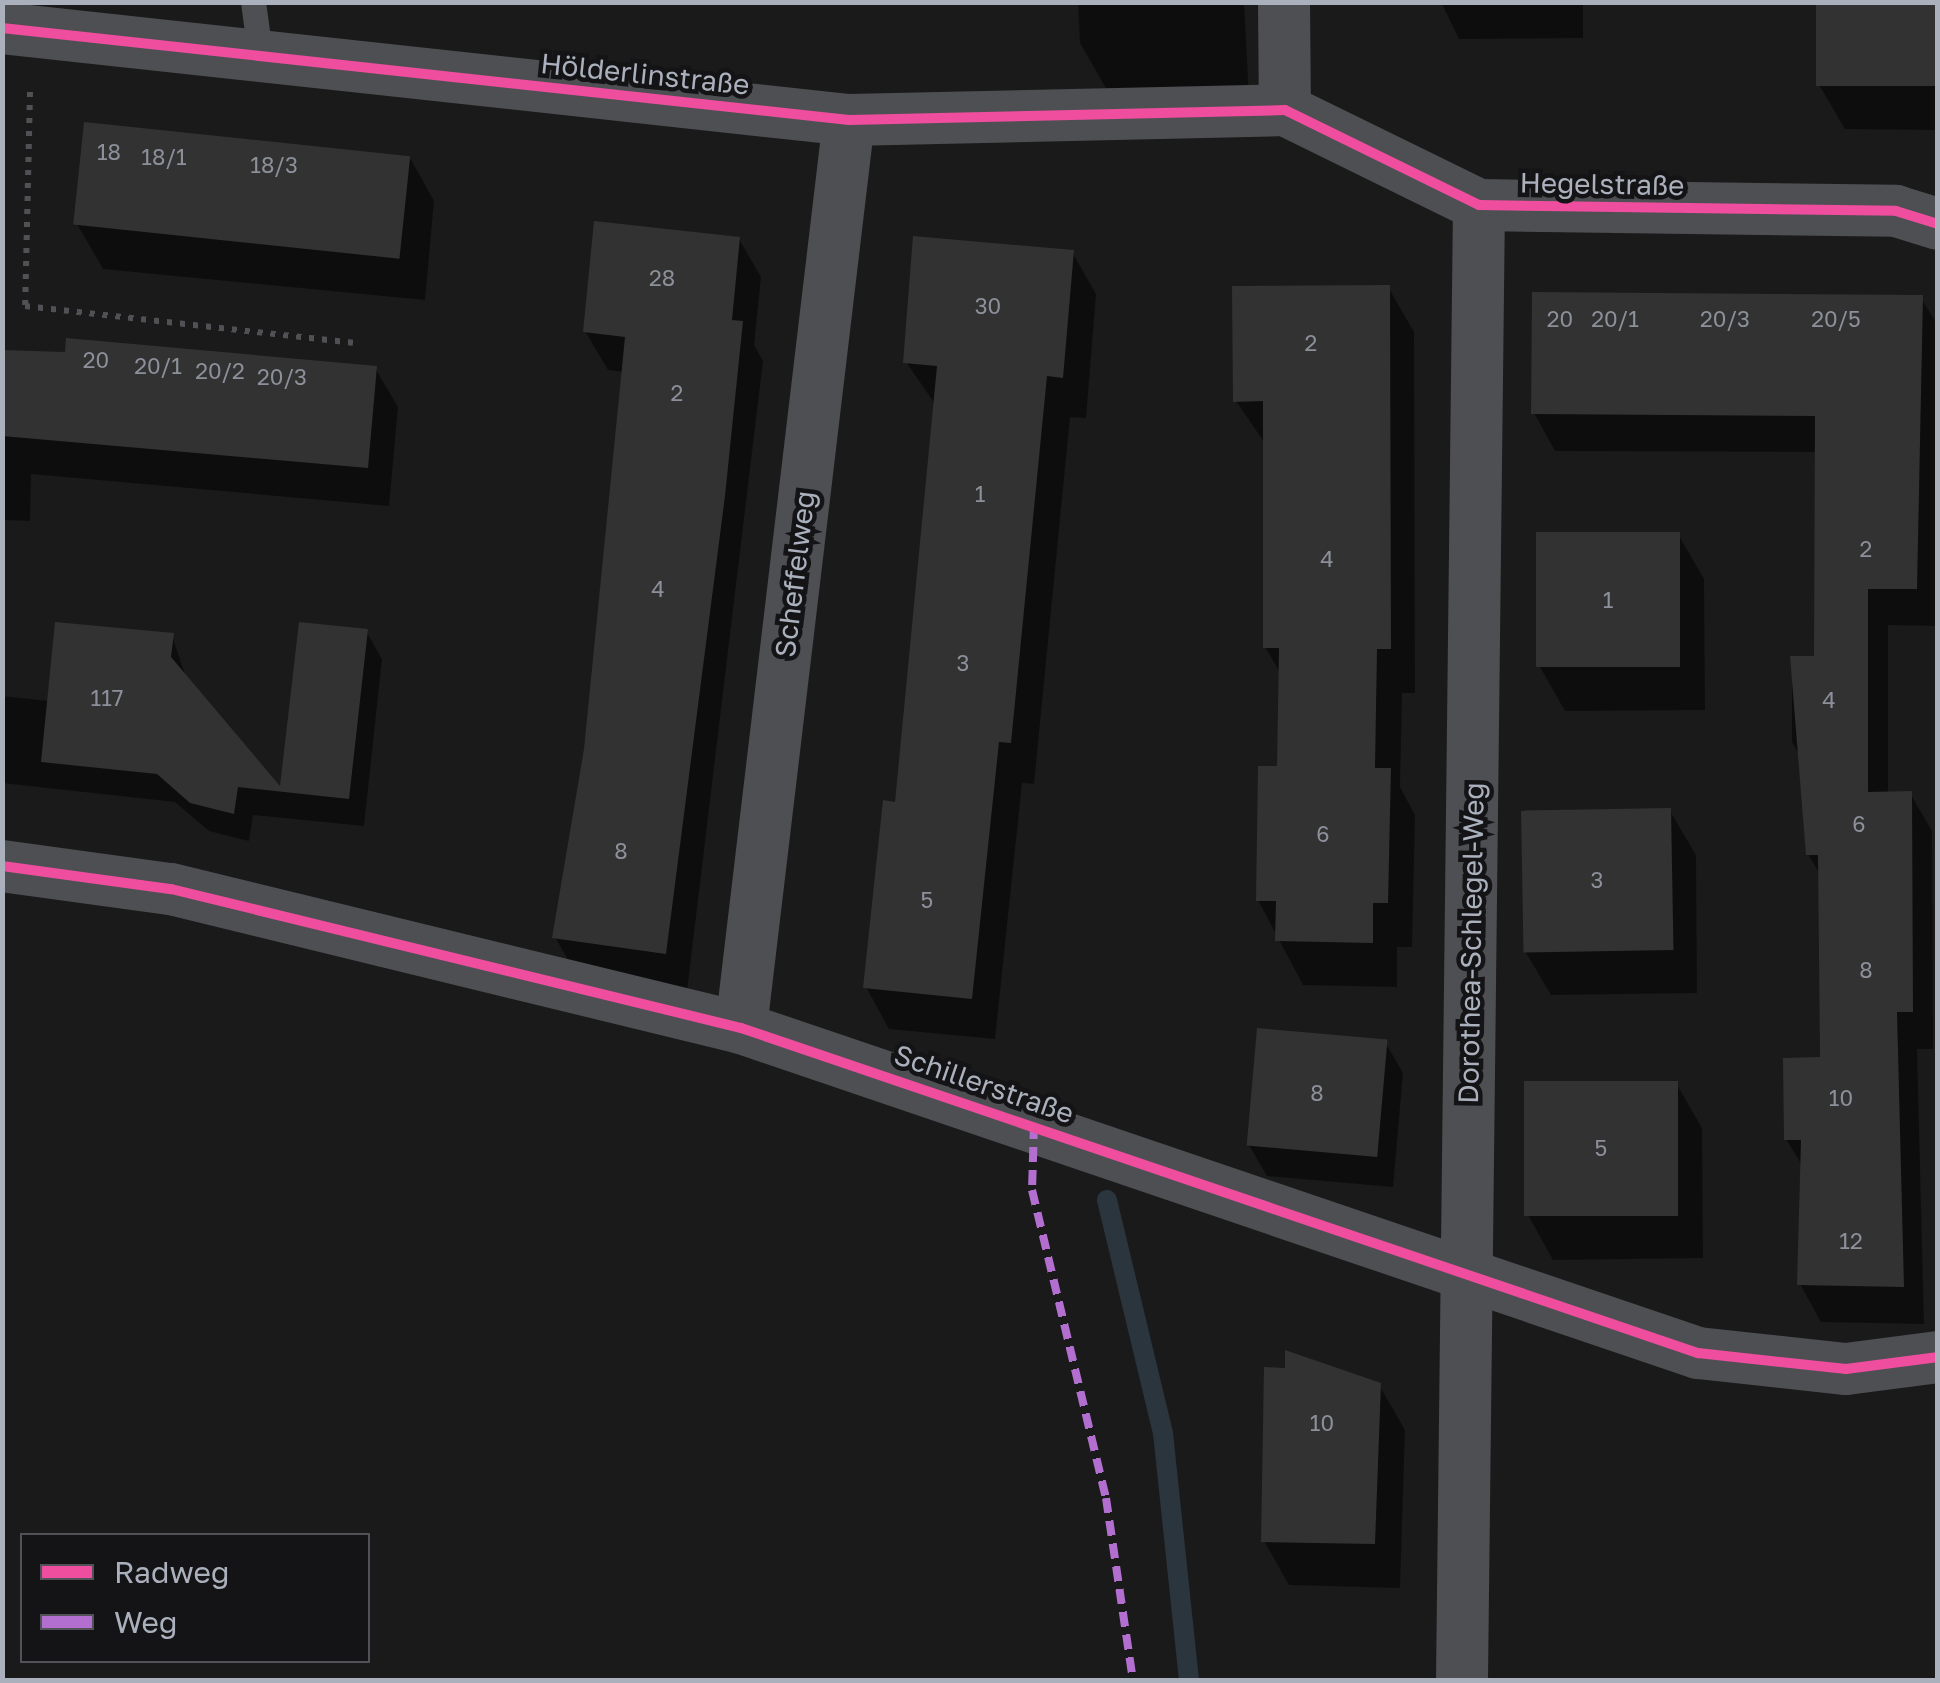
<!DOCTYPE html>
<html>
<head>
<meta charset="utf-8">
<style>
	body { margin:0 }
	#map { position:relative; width:1940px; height:1683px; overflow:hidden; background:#1a1a1a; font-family:"Golos Text",sans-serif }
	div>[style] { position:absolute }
	.shadow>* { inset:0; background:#0007 }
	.stream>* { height:20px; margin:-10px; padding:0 10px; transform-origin:10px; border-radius:10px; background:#2b353d }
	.building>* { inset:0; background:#323232; transform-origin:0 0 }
	.path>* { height:6px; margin-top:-3px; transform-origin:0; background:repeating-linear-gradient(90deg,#505155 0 5px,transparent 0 13px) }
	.service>* { height:25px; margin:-12.5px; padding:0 12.5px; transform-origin:12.5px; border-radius:12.5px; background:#4e4f53 }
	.minor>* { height:52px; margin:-26px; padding:0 26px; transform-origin:26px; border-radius:26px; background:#4e4f53 }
	.quiet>* { height:8px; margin-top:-4px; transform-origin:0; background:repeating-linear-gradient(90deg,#b36fd0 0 15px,transparent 0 23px) }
	.cycleway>* { height:10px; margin:-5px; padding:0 5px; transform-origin:5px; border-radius:5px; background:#ef4d9e }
	span { translate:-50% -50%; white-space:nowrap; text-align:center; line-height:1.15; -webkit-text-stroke:9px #141416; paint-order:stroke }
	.number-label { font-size:22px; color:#8c909a }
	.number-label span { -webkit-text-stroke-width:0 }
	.street-label { font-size:28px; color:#aab0bc }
	.frame { position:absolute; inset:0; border:5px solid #aab0bc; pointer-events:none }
	.legend { position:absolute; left:20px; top:1533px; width:350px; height:130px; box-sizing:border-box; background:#141416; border:2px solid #505258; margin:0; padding:12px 18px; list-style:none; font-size:30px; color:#aab0bc }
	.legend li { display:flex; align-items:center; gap:20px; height:50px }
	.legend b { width:50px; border:2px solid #505258 }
</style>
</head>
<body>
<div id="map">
	<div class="shadow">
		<div style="clip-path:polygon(1078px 2px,1244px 2px,1249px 98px,1115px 104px,1080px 43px)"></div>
		<div style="clip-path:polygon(1441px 2px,1583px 2px,1583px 38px,1459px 39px)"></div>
		<div style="clip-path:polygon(1938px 2px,1938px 130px,1845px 129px,1819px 85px)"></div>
		<div style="clip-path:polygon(409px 156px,434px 201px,425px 300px,103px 269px,77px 224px)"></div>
		<div style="clip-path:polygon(739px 239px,761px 277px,754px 345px,763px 361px,687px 991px,577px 976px,555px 937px,586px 749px,624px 372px,608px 370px,585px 331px)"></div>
		<div style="clip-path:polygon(1072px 252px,1096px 294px,1086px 418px,1070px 417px,1034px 784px,1022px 783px,995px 1039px,889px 1029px,866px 987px,897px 804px,935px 404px,906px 362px)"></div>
		<div style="clip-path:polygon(1388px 287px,1414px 332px,1415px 693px,1402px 693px,1400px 787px,1415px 815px,1412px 947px,1397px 947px,1397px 987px,1303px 985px,1258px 900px,1280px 768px,1281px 674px,1265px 647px,1266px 445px,1236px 401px)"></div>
		<div style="clip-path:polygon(1921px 298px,1938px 326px,1937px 626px,1888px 625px,1888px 794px,1910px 793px,1932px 831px,1933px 1049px,1917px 1049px,1924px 1324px,1821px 1322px,1800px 1284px,1803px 1167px,1786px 1139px,1822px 1060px,1821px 876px,1808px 854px,1806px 767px,1792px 742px,1792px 658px,1816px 658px,1817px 452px,1555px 451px,1534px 413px)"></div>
		<div style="clip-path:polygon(2px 352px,375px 368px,398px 407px,389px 506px,31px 474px,30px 521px,2px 520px)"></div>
		<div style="clip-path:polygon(1678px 534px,1704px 579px,1705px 710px,1565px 711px,1540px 667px)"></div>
		<div style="clip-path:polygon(301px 624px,366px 631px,382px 659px,364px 826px,253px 815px,249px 841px,209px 831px,175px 802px,2px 783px,2px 696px,49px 701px,172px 636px,187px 680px,282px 792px)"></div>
		<div style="clip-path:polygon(1670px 811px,1696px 855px,1697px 993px,1551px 995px,1525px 951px)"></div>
		<div style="clip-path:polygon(1385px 1042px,1403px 1073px,1393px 1187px,1267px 1176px,1249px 1145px)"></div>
		<div style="clip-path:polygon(1676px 1083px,1702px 1128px,1703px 1258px,1553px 1260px,1528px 1215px)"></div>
		<div style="clip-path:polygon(1379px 1385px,1405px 1430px,1400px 1588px,1289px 1585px,1264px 1541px)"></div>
	</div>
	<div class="stream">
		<div style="left:1107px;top:1200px;width:240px;rotate:76.5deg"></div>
		<div style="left:1163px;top:1433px;width:248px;rotate:84deg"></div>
	</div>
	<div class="building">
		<div style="left:1816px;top:2px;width:122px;height:84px"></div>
		<div style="left:84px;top:122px;width:328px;height:103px;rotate:6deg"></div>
		<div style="clip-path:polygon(594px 221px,740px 237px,732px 320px,743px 321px,725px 496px,666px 954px,552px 938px,584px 749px,625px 337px,583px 332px)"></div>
		<div style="clip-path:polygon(913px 236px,1074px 250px,1063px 378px,1047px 376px,1011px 743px,999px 742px,972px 999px,863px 988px,883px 800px,895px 802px,937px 366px,903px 363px)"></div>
		<div style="clip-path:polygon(1390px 285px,1391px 649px,1377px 649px,1375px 768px,1391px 768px,1388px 903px,1373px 903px,1373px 943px,1275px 941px,1276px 901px,1256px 901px,1258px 766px,1277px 766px,1279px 648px,1263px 648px,1263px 401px,1233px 402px,1232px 286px)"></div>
		<div style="clip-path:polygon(1532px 292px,1923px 295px,1917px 589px,1868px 589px,1868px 792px,1912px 791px,1913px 1012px,1897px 1012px,1904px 1287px,1797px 1285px,1801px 1140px,1784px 1140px,1783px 1058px,1820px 1057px,1818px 855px,1806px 855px,1790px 656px,1814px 656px,1815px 416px,1531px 414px)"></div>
		<div style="clip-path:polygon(66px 338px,377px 366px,368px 468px,2px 436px,2px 350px,65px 352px)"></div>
		<div style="left:1680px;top:532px;width:135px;height:144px;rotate:90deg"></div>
		<div style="clip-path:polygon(55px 622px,174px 633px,171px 657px,280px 786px,299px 622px,368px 629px,349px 799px,238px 787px,234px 814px,190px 803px,157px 774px,41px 762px)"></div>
		<div style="left:1671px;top:808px;width:142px;height:150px;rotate:89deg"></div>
		<div style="left:1257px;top:1028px;width:131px;height:118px;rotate:5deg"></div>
		<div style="left:1524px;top:1081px;width:154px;height:135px"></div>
		<div style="clip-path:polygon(1285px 1350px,1381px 1383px,1375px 1544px,1261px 1542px,1264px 1367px,1285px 1368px)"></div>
	</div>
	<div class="path">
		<div style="left:30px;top:92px;width:214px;rotate:91.3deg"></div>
		<div style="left:25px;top:306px;width:330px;rotate:6.4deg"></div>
	</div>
	<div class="service">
		<div style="left:253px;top:2px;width:51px;rotate:82.2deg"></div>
	</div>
	<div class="minor">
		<div style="left:1284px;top:2px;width:108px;rotate:89.5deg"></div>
		<div style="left:2px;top:28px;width:852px;rotate:6.2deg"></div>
		<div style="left:849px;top:120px;width:436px;rotate:-1.3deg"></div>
		<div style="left:1285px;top:110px;width:216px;rotate:26.1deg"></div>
		<div style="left:1479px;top:205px;width:417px;rotate:0.8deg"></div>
		<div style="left:1896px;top:211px;width:44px;rotate:17.2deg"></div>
		<div style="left:2px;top:866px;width:171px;rotate:7.8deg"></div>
		<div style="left:171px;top:889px;width:587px;rotate:13.7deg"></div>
		<div style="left:741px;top:1028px;width:1011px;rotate:18.76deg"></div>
		<div style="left:1698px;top:1353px;width:149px;rotate:6.2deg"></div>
		<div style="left:1846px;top:1369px;width:93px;rotate:-7.4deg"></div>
		<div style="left:741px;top:1028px;width:914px;rotate:-83.22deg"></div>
		<div style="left:1462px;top:1680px;width:1475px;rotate:-89.34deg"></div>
	</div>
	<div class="quiet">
		<div style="left:1034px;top:1124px;width:66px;rotate:91.7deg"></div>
		<div style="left:1032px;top:1190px;width:317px;rotate:76.5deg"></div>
		<div style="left:1106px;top:1498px;width:184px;rotate:81.6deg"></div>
	</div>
	<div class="cycleway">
		<div style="left:2px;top:28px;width:852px;rotate:6.2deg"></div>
		<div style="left:849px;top:120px;width:436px;rotate:-1.3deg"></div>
		<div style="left:1285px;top:110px;width:216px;rotate:26.1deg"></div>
		<div style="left:1479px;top:205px;width:417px;rotate:0.8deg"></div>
		<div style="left:1896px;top:211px;width:44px;rotate:17.2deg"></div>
		<div style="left:2px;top:866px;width:171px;rotate:7.8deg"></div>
		<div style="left:171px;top:889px;width:587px;rotate:13.7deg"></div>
		<div style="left:741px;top:1028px;width:1011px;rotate:18.76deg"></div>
		<div style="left:1698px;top:1353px;width:149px;rotate:6.2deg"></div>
		<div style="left:1846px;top:1369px;width:93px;rotate:-7.4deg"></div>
	</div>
	<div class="number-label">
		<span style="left:109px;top:152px">18</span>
		<span style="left:164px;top:157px">18/1</span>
		<span style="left:274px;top:165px">18/3</span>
		<span style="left:662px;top:278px">28</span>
		<span style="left:988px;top:306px">30</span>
		<span style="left:1560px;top:319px">20</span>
		<span style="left:1615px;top:319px">20/1</span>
		<span style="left:1725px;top:319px">20/3</span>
		<span style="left:1836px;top:319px">20/5</span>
		<span style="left:1311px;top:343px">2</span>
		<span style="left:96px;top:360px">20</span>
		<span style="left:158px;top:366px">20/1</span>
		<span style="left:220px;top:371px">20/2</span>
		<span style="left:282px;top:377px">20/3</span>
		<span style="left:677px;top:393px">2</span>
		<span style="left:980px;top:494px">1</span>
		<span style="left:1866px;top:549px">2</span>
		<span style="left:1327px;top:559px">4</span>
		<span style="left:658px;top:589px">4</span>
		<span style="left:1608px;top:600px">1</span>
		<span style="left:963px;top:663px">3</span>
		<span style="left:107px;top:698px">117</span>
		<span style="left:1829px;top:700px">4</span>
		<span style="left:1859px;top:824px">6</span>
		<span style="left:1323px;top:834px">6</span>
		<span style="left:621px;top:851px">8</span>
		<span style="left:1597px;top:880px">3</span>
		<span style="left:927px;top:900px">5</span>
		<span style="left:1866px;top:970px">8</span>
		<span style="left:1317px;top:1093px">8</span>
		<span style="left:1841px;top:1098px">10</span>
		<span style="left:1601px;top:1148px">5</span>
		<span style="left:1851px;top:1241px">12</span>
		<span style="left:1322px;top:1423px">10</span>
	</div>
	<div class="street-label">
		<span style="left:645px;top:74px;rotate:6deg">Hölderlinstraße</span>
		<span style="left:1602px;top:184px;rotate:1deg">Hegelstraße</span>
		<span style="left:795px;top:574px;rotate:-83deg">Scheffelweg</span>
		<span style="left:1471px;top:943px;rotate:-89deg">Dorothea-Schlegel-Weg</span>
		<span style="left:984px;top:1084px;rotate:19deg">Schillerstraße</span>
	</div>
	<div class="frame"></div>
	<ul class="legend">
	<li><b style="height:12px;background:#ef4d9e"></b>Radweg</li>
	<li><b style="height:12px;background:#b36fd0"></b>Weg</li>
	</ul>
</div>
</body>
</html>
